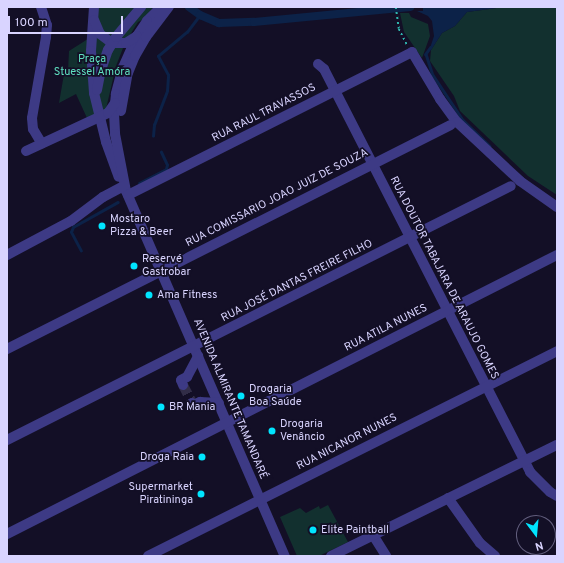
<!DOCTYPE html>
<html>
<head>
<meta charset="utf-8">
<style>
	body { margin:0 }
	#map { position:relative; width:564px; height:563px; overflow:hidden; background:#130f26; font-family:Overpass,sans-serif }
	div>[style] { position:absolute }
	.green>* { inset:0; background:#12302f }
	.water>* { inset:0; background:#0c2248 }
	.stream>* { height:2.5px; margin:-1.25px; padding:0 1.25px; transform-origin:1.25px; border-radius:1.25px; background:#0c2248 }
	.canal>* { height:8px; margin:-4px; padding:0 4px; transform-origin:4px; border-radius:4px; background:#0c2248 }
	.minor-tunnel>* { height:10px; margin-top:-5px; transform-origin:0; background:repeating-linear-gradient(90deg,#312d47 0 10px,transparent 0 15px) }
	.path>* { height:1.5px; margin-top:-0.75px; transform-origin:0; background:repeating-linear-gradient(90deg,#2fb8b0 0 2px,transparent 0 5px) }
	.minor>* { height:10px; margin:-5px; padding:0 5px; transform-origin:5px; border-radius:5px; background:#3d3a85 }
	.dots>* { width:11px; height:11px; translate:-50% -50%; box-sizing:border-box; border:2px solid #130f26; border-radius:50% }
	span { translate:-50% -50%; white-space:nowrap; text-align:center; line-height:1.15; -webkit-text-stroke:3.5px #130f26; paint-order:stroke }
	.park-label { font-size:11px; color:#5fe0c0 }
	.street-label { font-size:11px; color:#d9d4ff }
	.poi-label { font-size:11px; color:#d9d4ff }
	.left { translate:0 -50%; text-align:left }
	.right { translate:-100% -50%; text-align:right }
	.frame { position:absolute; inset:0; border:8px solid #d9d4ff; pointer-events:none }
	.north { position:absolute; left:516px; top:515px; width:40px; height:40px; box-sizing:border-box; background:#130f26; border:1px solid #625e7d; border-radius:50%; rotate:164deg; font-size:11px; font-weight:700; line-height:16px; text-align:center; color:#d9d4ff }
	.north::after { content:''; display:block; margin:auto; width:14px; height:18px; background:#00e5ff; clip-path:polygon(50% 0,100% 100%,50% 72%,0 100%) }
	.scale { position:absolute; left:8px; top:16px; width:115px; height:18px; box-sizing:border-box; border:2px solid #d9d4ff; border-top:0; padding-left:5px; font-size:12px; line-height:14px; white-space:nowrap; color:#d9d4ff; -webkit-text-stroke:3px #130f26; paint-order:stroke }
</style>
</head>
<body>
<div id="map">
	<div class="green">
		<div style="clip-path:polygon(94px 7px,153px 7px,144px 19px,138px 22px,125px 43px,116px 66px,106px 109px,87px 118px,76px 94px,59px 103px,64px 74px,68px 71px,69px 51px,91px 37px)"></div>
		<div style="clip-path:polygon(504px 7px,557px 7px,557px 195px,528px 176px,460px 111px,454px 96px,430px 61px,431px 50px,442px 33px,455px 26px,467px 12px)"></div>
		<div style="clip-path:polygon(400px 13px,409px 13px,411px 17px,428px 24px,430px 36px,422px 58px,404px 32px)"></div>
		<div style="clip-path:polygon(328px 505px,348px 542px,319px 556px,297px 556px,280px 517px,300px 508px,306px 513px,319px 506px,320px 509px)"></div>
	</div>
	<div class="water">
		<div style="clip-path:polygon(423px 7px,504px 7px,467px 12px,455px 26px,442px 33px,431px 50px,431px 45px,434px 36px,432px 21px,428px 16px,417px 11px,423px 11px)"></div>
	</div>
	<div class="stream">
		<div style="left:431px;top:47px;width:9px;rotate:126deg"></div>
		<div style="left:426px;top:54px;width:22px;rotate:72deg"></div>
		<div style="left:433px;top:75px;width:54px;rotate:56.3deg"></div>
		<div style="left:463px;top:120px;width:37px;rotate:44deg"></div>
		<div style="left:153px;top:136px;width:11px;rotate:-85deg"></div>
		<div style="left:154px;top:125px;width:36px;rotate:-69deg"></div>
		<div style="left:167px;top:91px;width:16px;rotate:-86deg"></div>
		<div style="left:168px;top:75px;width:21px;rotate:-118deg"></div>
		<div style="left:158px;top:56px;width:38px;rotate:-40deg"></div>
		<div style="left:187px;top:32px;width:21px;rotate:-53deg"></div>
		<div style="left:139px;top:183px;width:30px;rotate:-27deg"></div>
		<div style="left:166px;top:169px;width:4px;rotate:-76deg"></div>
		<div style="left:167px;top:165px;width:14px;rotate:-115deg"></div>
		<div style="left:81px;top:251px;width:21px;rotate:-118deg"></div>
		<div style="left:71px;top:232px;width:5px;rotate:-68deg"></div>
		<div style="left:73px;top:227px;width:51px;rotate:-29.1deg"></div>
	</div>
	<div class="canal">
		<div style="left:189px;top:7px;width:14px;rotate:36deg"></div>
		<div style="left:200px;top:15px;width:21px;rotate:23deg"></div>
		<div style="left:219px;top:23px;width:35px;rotate:-2deg"></div>
		<div style="left:254px;top:22px;width:157px;rotate:-5.5deg"></div>
	</div>
	<div class="minor-tunnel">
		<div style="left:183px;top:385px;width:20px;rotate:63deg"></div>
	</div>
	<div class="path">
		<div style="left:396px;top:7px;width:22px;rotate:82deg"></div>
		<div style="left:399px;top:29px;width:18px;rotate:63deg"></div>
	</div>
	<div class="minor">
		<div style="left:41px;top:7px;width:19px;rotate:72deg"></div>
		<div style="left:47px;top:25px;width:12px;rotate:95deg"></div>
		<div style="left:46px;top:37px;width:82px;rotate:99.8deg"></div>
		<div style="left:32px;top:118px;width:11px;rotate:85deg"></div>
		<div style="left:33px;top:129px;width:17px;rotate:59deg"></div>
		<div style="left:94px;top:7px;width:44px;rotate:93.9deg"></div>
		<div style="left:91px;top:51px;width:42px;rotate:85.9deg"></div>
		<div style="left:94px;top:93px;width:50px;rotate:76.2deg"></div>
		<div style="left:106px;top:142px;width:37px;rotate:70deg"></div>
		<div style="left:161px;top:7px;width:20px;rotate:135deg"></div>
		<div style="left:147px;top:21px;width:18px;rotate:124deg"></div>
		<div style="left:137px;top:36px;width:34px;rotate:114deg"></div>
		<div style="left:123px;top:67px;width:28px;rotate:105deg"></div>
		<div style="left:116px;top:94px;width:19px;rotate:96deg"></div>
		<div style="left:114px;top:113px;width:21px;rotate:87deg"></div>
		<div style="left:115px;top:134px;width:58px;rotate:79.1deg"></div>
		<div style="left:126px;top:191px;width:398px;rotate:66.5deg"></div>
		<div style="left:94px;top:20px;width:15px;rotate:67deg"></div>
		<div style="left:100px;top:34px;width:15px;rotate:37deg"></div>
		<div style="left:112px;top:43px;width:14px"></div>
		<div style="left:126px;top:43px;width:13px;rotate:-32deg"></div>
		<div style="left:318px;top:64px;width:8px;rotate:40deg"></div>
		<div style="left:324px;top:69px;width:453px;rotate:62.9deg"></div>
		<div style="left:530px;top:472px;width:28px;rotate:45deg"></div>
		<div style="left:550px;top:492px;width:8px;rotate:30deg"></div>
		<div style="left:97px;top:90px;width:20px;rotate:-79deg"></div>
		<div style="left:101px;top:70px;width:21px;rotate:-71deg"></div>
		<div style="left:108px;top:50px;width:15px;rotate:-58deg"></div>
		<div style="left:116px;top:37px;width:39px;rotate:-50deg"></div>
		<div style="left:121px;top:111px;width:39px;rotate:-80deg"></div>
		<div style="left:128px;top:73px;width:18px;rotate:-68deg"></div>
		<div style="left:135px;top:56px;width:22px;rotate:-60deg"></div>
		<div style="left:146px;top:37px;width:38px;rotate:-53deg"></div>
		<div style="left:26px;top:151px;width:90px;rotate:-24.9deg"></div>
		<div style="left:108px;top:113px;width:12px;rotate:-55deg"></div>
		<div style="left:128px;top:195px;width:318px;rotate:-26.7deg"></div>
		<div style="left:412px;top:52px;width:55px;rotate:59.2deg"></div>
		<div style="left:440px;top:99px;width:29px;rotate:54deg"></div>
		<div style="left:457px;top:122px;width:86px;rotate:43.1deg"></div>
		<div style="left:520px;top:181px;width:45px;rotate:35.1deg"></div>
		<div style="left:7px;top:255px;width:72px;rotate:-28deg"></div>
		<div style="left:71px;top:221px;width:40px;rotate:-37deg"></div>
		<div style="left:103px;top:197px;width:24px;rotate:-28deg"></div>
		<div style="left:7px;top:349px;width:497px;rotate:-26.8deg"></div>
		<div style="left:183px;top:385px;width:5px;rotate:-112deg"></div>
		<div style="left:181px;top:380px;width:7px;rotate:-27deg"></div>
		<div style="left:187px;top:377px;width:24px;rotate:-62deg"></div>
		<div style="left:192px;top:403px;width:2px;rotate:63deg"></div>
		<div style="left:193px;top:405px;width:8px;rotate:-23deg"></div>
		<div style="left:200px;top:402px;width:19px;rotate:3deg"></div>
		<div style="left:7px;top:440px;width:564px;rotate:-26.75deg"></div>
		<div style="left:448px;top:498px;width:55px;rotate:54.6deg"></div>
		<div style="left:480px;top:543px;width:20px;rotate:41deg"></div>
		<div style="left:7px;top:534px;width:617px;rotate:-26.9deg"></div>
		<div style="left:373px;top:535px;width:25px;rotate:58deg"></div>
		<div style="left:148px;top:556px;width:457px;rotate:-26.6deg"></div>
		<div style="left:331px;top:556px;width:252px;rotate:-26.2deg"></div>
	</div>
	<div class="dots">
		<div style="left:102px;top:226px;background:#00e5ff"></div>
		<div style="left:134px;top:266px;background:#00e5ff"></div>
		<div style="left:149px;top:295px;background:#00e5ff"></div>
		<div style="left:241px;top:396px;background:#00e5ff"></div>
		<div style="left:161px;top:407px;background:#00e5ff"></div>
		<div style="left:272px;top:431px;background:#00e5ff"></div>
		<div style="left:202px;top:457px;background:#00e5ff"></div>
		<div style="left:201px;top:494px;background:#00e5ff"></div>
		<div style="left:313px;top:530px;background:#00e5ff"></div>
	</div>
	<div class="park-label">
		<span style="left:92px;top:66px">Praça<br>Stuessel Amóra</span>
	</div>
	<div class="street-label">
		<span style="left:264px;top:113px;rotate:-27deg">RUA RAUL TRAVASSOS</span>
		<span style="left:277px;top:198px;rotate:-27deg">RUA COMISSARIO JOAO JUIZ DE SOUZA</span>
		<span style="left:444px;top:278px;rotate:63deg">RUA DOUTOR TABAJARA DE ARAUJO GOMES</span>
		<span style="left:297px;top:281px;rotate:-27deg">RUA JOSÉ DANTAS FREIRE FILHO</span>
		<span style="left:386px;top:328px;rotate:-27deg">RUA ATILA NUNES</span>
		<span style="left:230px;top:399px;rotate:67deg">AVENIDA ALMIRANTE TAMANDARÉ</span>
		<span style="left:347px;top:442px;rotate:-27deg">RUA NICANOR NUNES</span>
	</div>
	<div class="poi-label">
		<span class="left" style="left:110px;top:226px">Mostaro<br>Pizza &amp; Beer</span>
		<span class="left" style="left:142px;top:266px">Reservé<br>Gastrobar</span>
		<span class="left" style="left:157px;top:295px">Ama Fitness</span>
		<span class="left" style="left:249px;top:396px">Drogaria<br>Boa Saúde</span>
		<span class="left" style="left:169px;top:407px">BR Mania</span>
		<span class="left" style="left:280px;top:431px">Drogaria<br>Venâncio</span>
		<span class="right" style="left:194px;top:457px">Droga Raia</span>
		<span class="right" style="left:193px;top:494px">Supermarket<br>Piratininga</span>
		<span class="left" style="left:321px;top:530px">Elite Paintball</span>
	</div>
	<div class="frame"></div>
	<div class="north">N</div>
	<div class="scale">100 m</div>
</div>
</body>
</html>
